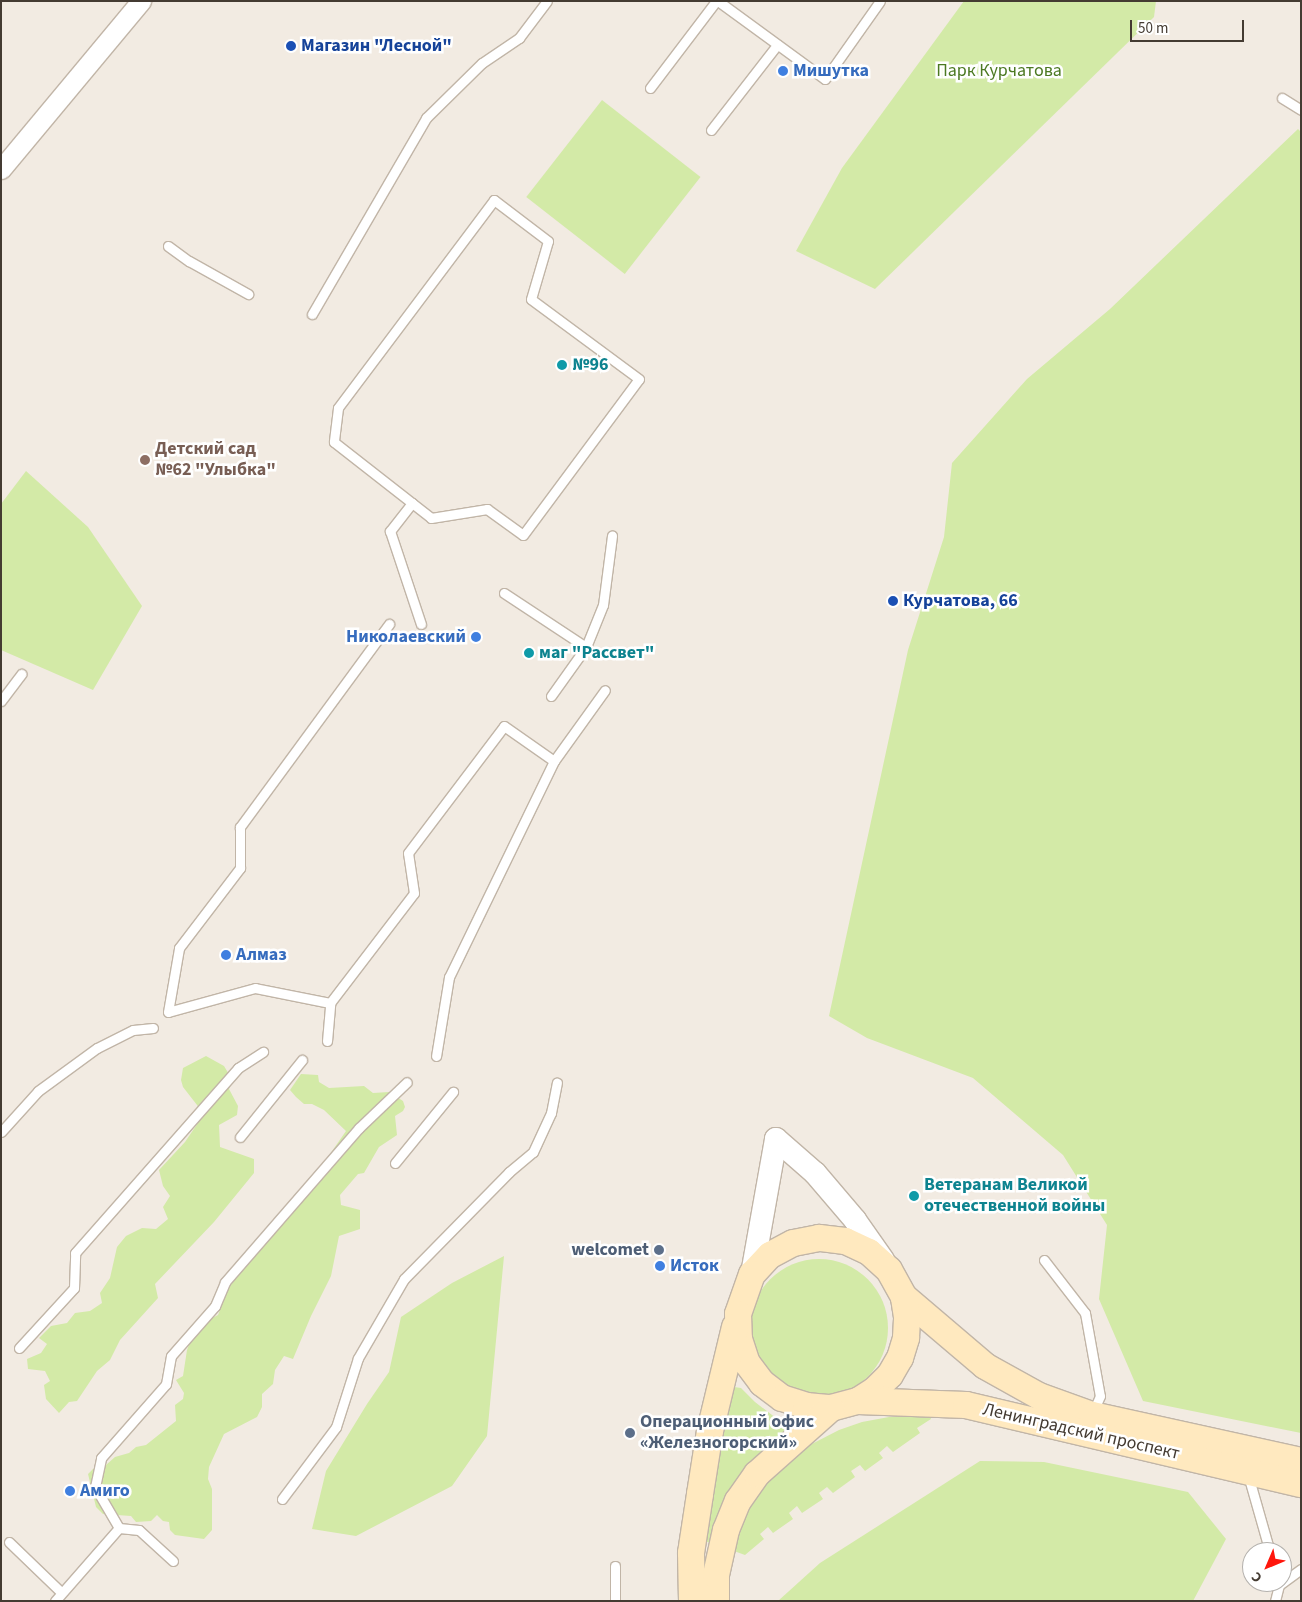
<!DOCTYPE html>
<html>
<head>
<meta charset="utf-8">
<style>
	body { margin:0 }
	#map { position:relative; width:1302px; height:1602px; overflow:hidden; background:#f2ebe2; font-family:"Source Sans 3",sans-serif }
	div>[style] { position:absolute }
	.green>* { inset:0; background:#d3eaa7; transform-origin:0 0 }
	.round { border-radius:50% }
	.roads { filter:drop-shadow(1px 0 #c1b5a7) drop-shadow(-1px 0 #c1b5a7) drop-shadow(0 1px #c1b5a7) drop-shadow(0 -1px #c1b5a7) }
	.service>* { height:9px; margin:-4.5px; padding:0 4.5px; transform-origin:4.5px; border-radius:4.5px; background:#fff }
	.minor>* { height:19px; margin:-9.5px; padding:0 9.5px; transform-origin:9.5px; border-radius:9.5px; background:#fff }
	.tertiary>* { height:22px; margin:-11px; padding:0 11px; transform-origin:11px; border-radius:11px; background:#fff }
	.secondary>* { height:26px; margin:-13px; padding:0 13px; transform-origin:13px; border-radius:13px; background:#ffe9bf }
	.dots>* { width:14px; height:14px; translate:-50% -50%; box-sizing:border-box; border:2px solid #fff; border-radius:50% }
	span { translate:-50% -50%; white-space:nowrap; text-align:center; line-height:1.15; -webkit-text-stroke:5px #fff; paint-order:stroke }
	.transit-label { font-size:18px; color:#164399; font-weight:700 }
	.left { translate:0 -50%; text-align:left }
	.shop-label { font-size:18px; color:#366cbe; font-weight:700 }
	.right { translate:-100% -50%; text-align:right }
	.park-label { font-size:18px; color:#4c7922 }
	.culture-label { font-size:18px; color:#0d838f; font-weight:700 }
	.education-label { font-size:18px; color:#785e54; font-weight:700 }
	.service-label { font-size:18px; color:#4e5e75; font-weight:700 }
	.street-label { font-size:18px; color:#443b32 }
	.frame { position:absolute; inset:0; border:2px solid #443b32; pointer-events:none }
	.north { position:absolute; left:1242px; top:1542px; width:50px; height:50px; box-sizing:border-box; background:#fff; border:1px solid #b4b1ad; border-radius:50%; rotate:225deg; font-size:14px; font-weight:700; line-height:20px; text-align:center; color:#443b32 }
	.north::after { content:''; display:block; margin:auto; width:18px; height:22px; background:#ff160c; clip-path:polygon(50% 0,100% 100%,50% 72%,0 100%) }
	.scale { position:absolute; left:1130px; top:20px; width:114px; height:22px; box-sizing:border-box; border:2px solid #443b32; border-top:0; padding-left:6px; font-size:15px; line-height:18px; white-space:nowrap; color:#443b32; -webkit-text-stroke:4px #fff; paint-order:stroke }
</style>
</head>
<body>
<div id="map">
	<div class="green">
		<div style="clip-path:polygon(964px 1px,1156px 1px,1154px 17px,875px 289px,796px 251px,842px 168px)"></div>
		<div style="left:602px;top:100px;width:125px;height:123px;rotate:38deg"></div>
		<div style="clip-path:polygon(1298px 129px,1301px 132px,1301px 1433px,1143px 1401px,1099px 1299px,1107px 1225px,1063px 1155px,973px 1078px,867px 1038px,829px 1016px,908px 650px,944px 537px,952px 463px,1027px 379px,1110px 309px)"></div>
		<div style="clip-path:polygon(26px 471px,88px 527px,142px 606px,93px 690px,1px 650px,1px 504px)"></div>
		<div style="clip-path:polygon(206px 1056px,224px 1066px,233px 1081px,229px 1089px,238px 1106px,237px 1115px,219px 1125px,220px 1147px,254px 1159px,254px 1173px,214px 1222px,155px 1284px,158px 1298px,120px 1340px,110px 1360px,97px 1371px,77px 1401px,69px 1402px,59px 1413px,46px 1399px,44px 1385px,50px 1381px,45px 1371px,28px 1369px,27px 1359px,41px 1353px,47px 1344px,39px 1338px,51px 1326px,67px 1323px,75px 1313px,90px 1311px,102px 1303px,100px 1293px,110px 1278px,117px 1247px,126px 1236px,142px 1228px,156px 1229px,168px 1219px,163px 1207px,170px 1196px,163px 1186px,159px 1170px,185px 1142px,204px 1114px,183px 1087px,181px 1080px,183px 1068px)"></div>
		<div style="clip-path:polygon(301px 1074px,318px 1075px,319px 1082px,329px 1088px,364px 1086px,373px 1093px,389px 1092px,403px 1101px,405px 1107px,403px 1111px,395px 1116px,397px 1135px,379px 1147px,364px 1173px,358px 1174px,340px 1195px,341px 1205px,360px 1210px,360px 1229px,339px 1236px,331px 1276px,311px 1316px,293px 1359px,284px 1356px,275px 1370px,273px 1384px,262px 1394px,262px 1407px,257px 1417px,224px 1434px,209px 1467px,208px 1479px,212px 1489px,212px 1530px,204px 1539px,175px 1535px,170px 1530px,169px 1522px,163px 1521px,157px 1515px,151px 1521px,136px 1522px,131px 1516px,103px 1514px,96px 1507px,88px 1474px,93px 1469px,106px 1465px,115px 1457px,129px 1453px,136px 1447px,146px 1445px,176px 1421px,175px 1405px,183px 1399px,184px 1393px,176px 1380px,183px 1376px,187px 1350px,192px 1337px,205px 1322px,218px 1315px,231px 1282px,250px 1257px,284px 1222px,291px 1199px,328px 1157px,346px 1131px,324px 1110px,312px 1104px,304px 1104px,296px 1097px,290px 1090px)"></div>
		<div style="clip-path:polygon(504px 1256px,487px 1436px,452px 1486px,356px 1536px,312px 1529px,326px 1471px,367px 1404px,389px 1372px,401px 1317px,452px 1283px)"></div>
		<div class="round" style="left:750px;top:1259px;width:138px;height:138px"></div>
		<div style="clip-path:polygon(734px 1387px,741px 1388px,755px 1402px,785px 1425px,787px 1430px,713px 1543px,701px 1541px,706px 1502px)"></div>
		<div style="clip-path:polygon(930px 1416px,931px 1419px,917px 1428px,920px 1433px,893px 1452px,887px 1446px,879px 1453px,883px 1458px,865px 1471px,860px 1465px,851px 1471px,855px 1477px,833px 1493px,827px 1487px,819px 1493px,823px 1499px,802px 1513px,797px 1506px,789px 1513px,793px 1519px,773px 1533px,768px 1527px,760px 1534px,764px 1539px,745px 1555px,734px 1551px,747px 1511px,766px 1483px,804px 1448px,839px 1430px,862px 1422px,889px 1417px)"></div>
		<div style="clip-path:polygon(980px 1461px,1044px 1462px,1188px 1492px,1226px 1539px,1193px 1601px,778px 1601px,820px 1563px)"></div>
	</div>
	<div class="roads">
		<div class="service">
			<div style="left:718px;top:1px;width:132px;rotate:36.1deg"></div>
			<div style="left:825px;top:79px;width:95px;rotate:-54.8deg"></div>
			<div style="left:650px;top:88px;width:109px;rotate:-52.8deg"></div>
			<div style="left:1282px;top:98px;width:22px;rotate:32deg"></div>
			<div style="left:711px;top:130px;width:108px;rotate:-52.2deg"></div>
			<div style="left:168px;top:246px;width:26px;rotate:36deg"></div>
			<div style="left:189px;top:261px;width:68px;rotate:29.2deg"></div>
			<div style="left:312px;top:314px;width:227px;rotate:-59.8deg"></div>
			<div style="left:426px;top:118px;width:78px;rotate:-44.5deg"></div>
			<div style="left:482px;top:63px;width:45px;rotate:-34deg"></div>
			<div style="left:519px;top:38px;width:46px;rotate:-52.9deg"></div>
			<div style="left:412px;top:503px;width:24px;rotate:38deg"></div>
			<div style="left:431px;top:518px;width:57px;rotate:-9.1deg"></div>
			<div style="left:487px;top:509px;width:44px;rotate:35.8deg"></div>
			<div style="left:523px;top:535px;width:194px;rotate:-53.4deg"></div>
			<div style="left:639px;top:379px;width:134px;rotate:-143.5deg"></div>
			<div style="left:531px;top:299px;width:60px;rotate:-73.7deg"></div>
			<div style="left:548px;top:241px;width:68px;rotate:-142.8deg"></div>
			<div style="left:494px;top:200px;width:260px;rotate:126.9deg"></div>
			<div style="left:338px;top:408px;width:34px;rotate:97deg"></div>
			<div style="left:334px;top:442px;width:99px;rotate:38deg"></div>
			<div style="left:412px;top:503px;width:36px;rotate:128deg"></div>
			<div style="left:390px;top:531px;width:98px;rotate:71.6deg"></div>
			<div style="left:504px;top:593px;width:98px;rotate:33.4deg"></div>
			<div style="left:551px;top:696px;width:60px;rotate:-54.5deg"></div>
			<div style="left:586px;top:647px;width:45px;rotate:-68deg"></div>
			<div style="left:603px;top:605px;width:70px;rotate:-82.6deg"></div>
			<div style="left:1px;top:701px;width:34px;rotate:-53deg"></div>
			<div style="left:554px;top:761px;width:87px;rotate:-54.3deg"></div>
			<div style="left:330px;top:1003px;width:76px;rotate:-168.7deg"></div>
			<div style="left:255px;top:988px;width:90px;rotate:164.6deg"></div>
			<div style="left:168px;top:1012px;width:65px;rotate:-80.2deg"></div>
			<div style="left:179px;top:948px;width:101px;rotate:-52.7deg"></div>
			<div style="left:240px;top:868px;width:41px;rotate:-90deg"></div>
			<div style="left:240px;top:827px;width:252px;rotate:-53.7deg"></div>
			<div style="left:327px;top:1041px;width:38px;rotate:-85deg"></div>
			<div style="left:330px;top:1003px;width:138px;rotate:-52.6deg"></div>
			<div style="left:414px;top:893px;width:40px;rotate:-98.5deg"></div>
			<div style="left:408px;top:853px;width:159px;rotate:-52.9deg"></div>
			<div style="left:504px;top:726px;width:61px;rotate:35deg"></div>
			<div style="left:554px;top:761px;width:240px;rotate:115.9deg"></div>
			<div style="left:449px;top:977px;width:80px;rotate:99.3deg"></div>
			<div style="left:1px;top:1132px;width:55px;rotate:-47.9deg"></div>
			<div style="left:38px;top:1091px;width:73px;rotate:-36.1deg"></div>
			<div style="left:97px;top:1048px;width:40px;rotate:-26.6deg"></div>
			<div style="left:133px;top:1030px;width:20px;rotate:-6deg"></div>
			<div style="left:240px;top:1137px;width:99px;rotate:-51.2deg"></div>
			<div style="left:395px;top:1163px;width:92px;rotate:-50.8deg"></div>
			<div style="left:1044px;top:1260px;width:67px;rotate:52.3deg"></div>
			<div style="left:1085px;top:1313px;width:84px;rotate:79.8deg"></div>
			<div style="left:1100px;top:1396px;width:17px;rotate:114deg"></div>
			<div style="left:19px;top:1348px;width:81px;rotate:-47.5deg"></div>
			<div style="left:74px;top:1288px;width:35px;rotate:-88deg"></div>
			<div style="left:75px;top:1253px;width:247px;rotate:-48.6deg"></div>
			<div style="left:238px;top:1068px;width:30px;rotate:-33deg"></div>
			<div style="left:1248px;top:1475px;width:80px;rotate:74.1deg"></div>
			<div style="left:282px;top:1499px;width:90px;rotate:-53.1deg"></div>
			<div style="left:336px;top:1427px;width:72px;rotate:-72.3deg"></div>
			<div style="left:358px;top:1358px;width:91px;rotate:-59.8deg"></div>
			<div style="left:404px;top:1279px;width:150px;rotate:-45.5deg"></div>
			<div style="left:509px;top:1172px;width:31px;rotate:-40deg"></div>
			<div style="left:533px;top:1152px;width:43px;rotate:-65.2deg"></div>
			<div style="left:551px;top:1113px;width:31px;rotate:-79deg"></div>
			<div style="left:119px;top:1528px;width:20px;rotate:6deg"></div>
			<div style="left:139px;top:1530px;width:46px;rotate:42.4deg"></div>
			<div style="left:9px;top:1542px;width:72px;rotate:43.9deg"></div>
			<div style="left:615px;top:1566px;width:35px;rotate:90deg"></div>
			<div style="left:55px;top:1601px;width:97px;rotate:-48.8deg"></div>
			<div style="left:119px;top:1528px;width:48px;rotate:-120.3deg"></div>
			<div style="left:95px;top:1487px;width:30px;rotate:-78deg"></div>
			<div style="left:101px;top:1458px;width:98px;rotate:-48.7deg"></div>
			<div style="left:166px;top:1384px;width:28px;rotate:-80deg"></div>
			<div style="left:171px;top:1356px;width:67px;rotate:-48.7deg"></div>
			<div style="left:215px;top:1306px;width:26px;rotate:-67deg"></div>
			<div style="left:225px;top:1282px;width:204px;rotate:-49deg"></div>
			<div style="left:359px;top:1128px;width:66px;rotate:-43.8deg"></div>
			<div style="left:1275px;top:1601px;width:16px;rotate:-76deg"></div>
			<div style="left:1279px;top:1585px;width:27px;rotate:-36deg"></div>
		</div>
		<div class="minor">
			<div style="left:1px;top:169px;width:219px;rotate:-50.2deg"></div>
		</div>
		<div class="tertiary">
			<div style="left:776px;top:1139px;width:52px;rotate:41.1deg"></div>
			<div style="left:815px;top:1173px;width:62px;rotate:49.6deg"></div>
			<div style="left:855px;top:1220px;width:49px;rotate:55deg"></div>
			<div style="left:752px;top:1274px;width:137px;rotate:-79.9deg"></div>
		</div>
		<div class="secondary">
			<div style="left:904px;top:1297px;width:106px;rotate:40.4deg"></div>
			<div style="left:985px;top:1366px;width:62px;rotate:29.1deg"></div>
			<div style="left:1039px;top:1396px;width:56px;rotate:19.7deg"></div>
			<div style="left:1092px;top:1415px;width:214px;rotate:12.4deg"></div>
			<div style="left:858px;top:1401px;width:20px;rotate:-33deg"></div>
			<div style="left:875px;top:1390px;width:21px;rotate:-45deg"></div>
			<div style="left:890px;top:1375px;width:20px;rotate:-60deg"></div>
			<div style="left:900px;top:1358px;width:21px;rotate:-73deg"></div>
			<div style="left:906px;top:1338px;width:21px;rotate:-87deg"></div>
			<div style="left:907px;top:1317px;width:20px;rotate:-99deg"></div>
			<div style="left:904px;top:1297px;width:31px;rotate:-119deg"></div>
			<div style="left:889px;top:1270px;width:27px;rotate:-138deg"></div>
			<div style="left:869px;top:1252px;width:26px;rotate:-155deg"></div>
			<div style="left:845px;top:1241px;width:26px;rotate:-173deg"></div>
			<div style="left:819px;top:1238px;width:26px;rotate:169deg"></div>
			<div style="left:793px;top:1243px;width:26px;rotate:152deg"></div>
			<div style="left:770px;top:1255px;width:26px;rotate:133deg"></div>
			<div style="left:752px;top:1274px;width:42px;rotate:109.3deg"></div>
			<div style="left:738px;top:1314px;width:25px;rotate:88deg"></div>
			<div style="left:739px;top:1339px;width:25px;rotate:72deg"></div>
			<div style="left:747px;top:1363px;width:25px;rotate:53deg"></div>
			<div style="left:762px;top:1383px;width:25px;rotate:37deg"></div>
			<div style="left:782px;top:1398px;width:25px;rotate:18deg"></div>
			<div style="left:806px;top:1406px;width:25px;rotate:5deg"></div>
			<div style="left:831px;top:1408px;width:28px;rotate:-15deg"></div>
			<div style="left:858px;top:1401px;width:108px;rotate:2.1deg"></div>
			<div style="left:966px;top:1405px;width:344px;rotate:13.3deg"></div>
			<div style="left:692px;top:1601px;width:48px;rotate:-91.2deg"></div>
			<div style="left:691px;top:1553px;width:60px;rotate:-81.3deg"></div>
			<div style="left:700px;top:1494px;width:64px;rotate:-81deg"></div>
			<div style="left:710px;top:1431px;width:107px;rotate:-76.5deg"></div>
			<div style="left:716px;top:1601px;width:26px;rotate:-90deg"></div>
			<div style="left:716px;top:1575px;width:46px;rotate:-77.5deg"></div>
			<div style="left:726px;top:1530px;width:31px;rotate:-68deg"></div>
			<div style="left:738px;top:1501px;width:33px;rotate:-55deg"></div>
			<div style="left:757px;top:1474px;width:99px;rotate:-41.7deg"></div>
		</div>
	</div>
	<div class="dots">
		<div style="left:291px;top:46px;background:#1a4fb4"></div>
		<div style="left:783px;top:71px;background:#3f7fe0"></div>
		<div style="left:562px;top:365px;background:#0f9aa8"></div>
		<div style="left:145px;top:460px;background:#8d6e63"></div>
		<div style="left:893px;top:601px;background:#1a4fb4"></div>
		<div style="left:476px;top:637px;background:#3f7fe0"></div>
		<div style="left:529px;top:653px;background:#0f9aa8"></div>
		<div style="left:226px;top:955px;background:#3f7fe0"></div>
		<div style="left:914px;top:1196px;background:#0f9aa8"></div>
		<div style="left:659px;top:1250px;background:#5c6f8a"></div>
		<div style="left:660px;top:1266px;background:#3f7fe0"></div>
		<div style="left:630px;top:1433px;background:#5c6f8a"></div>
		<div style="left:70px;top:1491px;background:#3f7fe0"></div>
	</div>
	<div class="transit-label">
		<span class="left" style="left:301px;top:46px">Магазин "Лесной"</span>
		<span class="left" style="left:903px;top:601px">Курчатова, 66</span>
	</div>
	<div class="shop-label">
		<span class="left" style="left:793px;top:71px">Мишутка</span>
		<span class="right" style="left:466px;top:637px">Николаевский</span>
		<span class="left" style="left:236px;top:955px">Алмаз</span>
		<span class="left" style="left:670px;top:1266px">Исток</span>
		<span class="left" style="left:80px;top:1491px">Амиго</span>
	</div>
	<div class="park-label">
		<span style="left:999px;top:71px">Парк Курчатова</span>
	</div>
	<div class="culture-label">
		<span class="left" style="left:572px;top:365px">№96</span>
		<span class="left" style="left:539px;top:653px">маг "Рассвет"</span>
		<span class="left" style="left:924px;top:1196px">Ветеранам Великой<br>отечественной войны</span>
	</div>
	<div class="education-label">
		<span class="left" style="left:155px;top:460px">Детский сад<br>№62 "Улыбка"</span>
	</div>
	<div class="service-label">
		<span class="right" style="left:649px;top:1250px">welcomet</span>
		<span class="left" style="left:640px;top:1433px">Операционный офис<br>«Железногорский»</span>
	</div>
	<div class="street-label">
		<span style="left:1081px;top:1432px;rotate:13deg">Ленинградский проспект</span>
	</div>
	<div class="frame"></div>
	<div class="north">С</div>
	<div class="scale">50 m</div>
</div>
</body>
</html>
